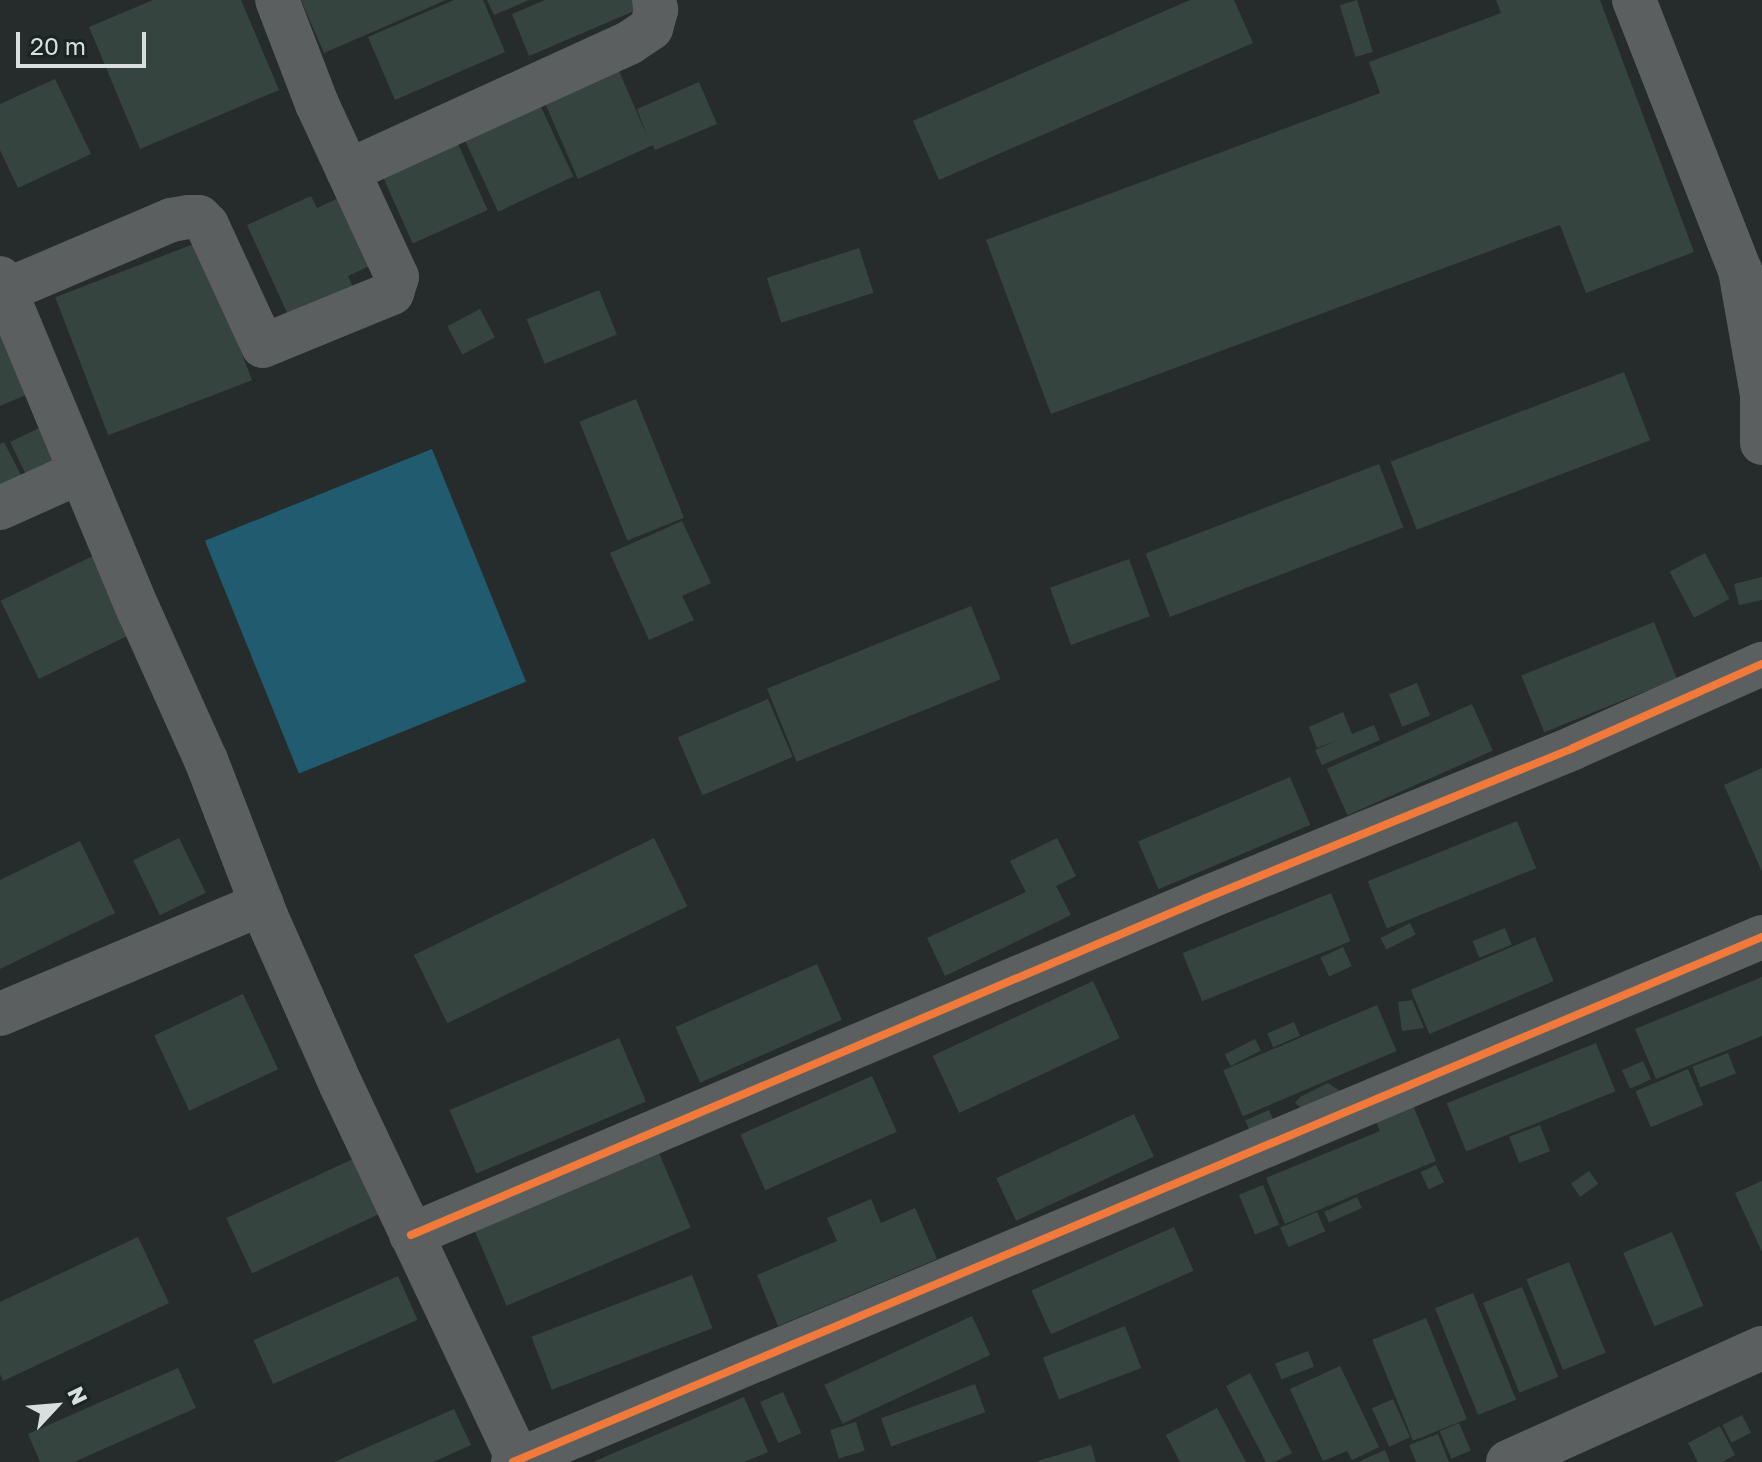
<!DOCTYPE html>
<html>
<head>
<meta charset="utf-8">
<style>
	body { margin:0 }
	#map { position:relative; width:1762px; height:1462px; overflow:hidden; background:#262c2b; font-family:"Golos Text",sans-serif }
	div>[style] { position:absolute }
	.water>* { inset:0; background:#215b70; transform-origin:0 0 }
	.building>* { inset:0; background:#36443f; transform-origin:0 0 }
	.minor>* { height:44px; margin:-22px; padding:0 22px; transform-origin:22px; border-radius:22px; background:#5c5f5f }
	.cycleway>* { height:8px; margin:-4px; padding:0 4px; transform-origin:4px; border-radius:4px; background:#f17a3a }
	span { translate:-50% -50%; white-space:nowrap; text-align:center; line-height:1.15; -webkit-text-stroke:7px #1a2523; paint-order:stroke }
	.north { position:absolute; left:16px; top:1366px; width:80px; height:80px; -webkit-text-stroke:6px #1a2523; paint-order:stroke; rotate:64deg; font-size:22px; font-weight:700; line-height:32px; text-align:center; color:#d8dfde }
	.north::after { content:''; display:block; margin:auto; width:28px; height:36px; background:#d8dfde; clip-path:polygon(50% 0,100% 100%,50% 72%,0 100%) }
	.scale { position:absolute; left:16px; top:32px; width:130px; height:36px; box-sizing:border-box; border:4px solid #d8dfde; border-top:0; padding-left:10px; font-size:24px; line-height:28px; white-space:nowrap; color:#d8dfde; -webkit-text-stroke:6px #1a2523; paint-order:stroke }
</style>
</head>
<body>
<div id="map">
	<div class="water">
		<div style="left:432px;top:449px;width:251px;height:245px;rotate:68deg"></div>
	</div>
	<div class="building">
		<div style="clip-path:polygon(153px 0,241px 0,279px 90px,140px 149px,89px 27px)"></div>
		<div style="clip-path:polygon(301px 0,446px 0,324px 53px)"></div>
		<div style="clip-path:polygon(454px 0,483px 0,505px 52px,395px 100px,368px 37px)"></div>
		<div style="clip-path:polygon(487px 0,529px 0,494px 15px)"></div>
		<div style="clip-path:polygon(545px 0,646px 0,648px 5px,529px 56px,512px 14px)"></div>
		<div style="clip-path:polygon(1190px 0,1234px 0,1253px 43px,939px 180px,913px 121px)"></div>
		<div style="left:1357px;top:0;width:54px;height:18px;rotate:73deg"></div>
		<div style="clip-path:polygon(1496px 0,1600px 0,1694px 252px,1586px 293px,1560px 225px,1051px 414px,986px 240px,1380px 93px,1369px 62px,1501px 13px)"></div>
		<div style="clip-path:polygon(619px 71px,648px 138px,637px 109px,699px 82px,717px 124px,655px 150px,653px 145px,578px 179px,545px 103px)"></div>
		<div style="clip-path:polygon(55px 79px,91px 154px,18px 188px,0 150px,0 104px)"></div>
		<div style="left:540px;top:105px;width:79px;height:83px;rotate:65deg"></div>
		<div style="left:455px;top:137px;width:80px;height:82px;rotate:66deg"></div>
		<div style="clip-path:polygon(345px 195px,376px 263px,348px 276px,354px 289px,289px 317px,247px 225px,311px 196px,317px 208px)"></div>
		<div style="left:199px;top:242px;width:148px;height:154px;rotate:69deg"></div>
		<div style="left:859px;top:248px;width:47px;height:97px;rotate:72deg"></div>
		<div style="left:599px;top:290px;width:48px;height:78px;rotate:68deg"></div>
		<div style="left:480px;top:309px;width:32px;height:37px;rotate:62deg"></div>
		<div style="clip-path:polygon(0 331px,42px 388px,0 406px)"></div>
		<div style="left:1624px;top:372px;width:73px;height:250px;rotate:69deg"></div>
		<div style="left:636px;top:399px;width:128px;height:61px;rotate:68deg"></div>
		<div style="left:47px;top:424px;width:51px;height:41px;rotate:64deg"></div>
		<div style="clip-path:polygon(4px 442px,24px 481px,0 493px,0 444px)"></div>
		<div style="left:1379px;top:464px;width:68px;height:250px;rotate:69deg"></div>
		<div style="clip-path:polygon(682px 521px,711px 583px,682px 596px,694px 620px,649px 640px,610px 553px)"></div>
		<div style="left:105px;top:550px;width:87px;height:116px;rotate:64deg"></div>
		<div style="left:1705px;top:553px;width:52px;height:40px;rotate:62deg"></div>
		<div style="left:1129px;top:559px;width:61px;height:84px;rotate:70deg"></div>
		<div style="clip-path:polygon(1762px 577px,1762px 600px,1739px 605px,1734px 584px)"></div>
		<div style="left:971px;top:606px;width:79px;height:220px;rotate:68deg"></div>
		<div style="left:1654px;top:622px;width:61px;height:143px;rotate:68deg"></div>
		<div style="left:1417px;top:683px;width:35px;height:30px;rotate:68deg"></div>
		<div style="left:768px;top:699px;width:63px;height:98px;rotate:67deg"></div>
		<div style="left:1472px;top:704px;width:51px;height:159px;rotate:66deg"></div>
		<div style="clip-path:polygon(1343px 712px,1352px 734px,1374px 725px,1380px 740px,1322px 765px,1315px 750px,1340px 739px,1317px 748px,1309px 727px)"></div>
		<div style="clip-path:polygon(1762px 768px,1762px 872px,1724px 785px)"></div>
		<div style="left:1290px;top:777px;width:52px;height:165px;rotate:67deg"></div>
		<div style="left:1517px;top:821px;width:51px;height:161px;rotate:68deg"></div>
		<div style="left:179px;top:838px;width:61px;height:51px;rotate:64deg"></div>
		<div style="left:654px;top:838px;width:76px;height:267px;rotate:64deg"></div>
		<div style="clip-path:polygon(1057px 838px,1076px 876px,1056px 886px,1071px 915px,945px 976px,927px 938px,1026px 892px,1010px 861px)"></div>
		<div style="clip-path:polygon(80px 841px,115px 913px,0 969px,0 880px)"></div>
		<div style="left:1331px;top:893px;width:52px;height:160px;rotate:68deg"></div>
		<div style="left:1410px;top:923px;width:13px;height:33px;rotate:63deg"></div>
		<div style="left:1505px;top:928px;width:18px;height:35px;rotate:68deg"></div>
		<div style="left:1535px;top:937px;width:48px;height:135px;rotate:67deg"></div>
		<div style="left:1343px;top:947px;width:21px;height:25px;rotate:65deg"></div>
		<div style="left:817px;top:964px;width:61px;height:155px;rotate:66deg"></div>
		<div style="clip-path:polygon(1762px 977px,1762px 1036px,1656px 1079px,1635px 1029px)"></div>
		<div style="left:1093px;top:981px;width:63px;height:177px;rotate:65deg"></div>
		<div style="left:243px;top:994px;width:83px;height:98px;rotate:65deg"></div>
		<div style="clip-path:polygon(1412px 1000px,1424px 1028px,1402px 1031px,1398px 1002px)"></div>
		<div style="left:1377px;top:1005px;width:50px;height:167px;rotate:67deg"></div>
		<div style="left:1294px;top:1022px;width:15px;height:29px;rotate:67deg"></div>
		<div style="left:619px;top:1038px;width:69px;height:184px;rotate:67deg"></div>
		<div style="left:1255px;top:1039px;width:13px;height:34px;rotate:63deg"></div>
		<div style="left:1596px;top:1043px;width:52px;height:161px;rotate:68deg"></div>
		<div style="left:1728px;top:1053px;width:22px;height:38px;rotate:69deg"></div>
		<div style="left:1643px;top:1061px;width:20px;height:23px;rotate:66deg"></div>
		<div style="left:1688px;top:1069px;width:39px;height:57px;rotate:67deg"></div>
		<div style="left:872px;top:1076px;width:61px;height:144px;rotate:66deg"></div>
		<div style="clip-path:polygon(1328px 1083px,1340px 1091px,1318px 1121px,1295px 1103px,1300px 1097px)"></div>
		<div style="clip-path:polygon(1412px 1103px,1436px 1161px,1285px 1224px,1266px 1178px,1380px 1131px,1374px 1118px)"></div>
		<div style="left:1269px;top:1110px;width:12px;height:26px;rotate:66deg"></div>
		<div style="left:1134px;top:1114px;width:47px;height:152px;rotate:65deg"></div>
		<div style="left:1540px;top:1125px;width:28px;height:33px;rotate:69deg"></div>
		<div style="left:659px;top:1153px;width:81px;height:200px;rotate:67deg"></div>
		<div style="left:355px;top:1158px;width:61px;height:142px;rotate:65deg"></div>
		<div style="left:1436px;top:1165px;width:19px;height:17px;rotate:65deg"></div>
		<div style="left:1589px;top:1171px;width:16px;height:22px;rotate:55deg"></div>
		<div style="clip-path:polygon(1762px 1181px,1762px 1252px,1735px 1193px)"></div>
		<div style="left:1263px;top:1185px;width:43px;height:26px;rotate:68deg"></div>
		<div style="left:1357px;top:1197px;width:12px;height:36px;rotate:66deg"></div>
		<div style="clip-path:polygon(871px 1199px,881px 1223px,915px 1208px,937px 1259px,778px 1326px,757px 1275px,837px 1241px,827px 1218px)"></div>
		<div style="left:1317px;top:1212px;width:21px;height:40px;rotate:67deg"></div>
		<div style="left:1174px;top:1227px;width:48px;height:156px;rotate:66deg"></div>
		<div style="left:1672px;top:1232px;width:80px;height:53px;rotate:67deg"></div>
		<div style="clip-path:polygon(138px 1237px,169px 1303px,3px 1381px,0 1374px,0 1302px)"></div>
		<div style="left:1569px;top:1262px;width:98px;height:46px;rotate:68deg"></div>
		<div style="left:692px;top:1275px;width:57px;height:172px;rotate:69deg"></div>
		<div style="left:398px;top:1276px;width:48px;height:158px;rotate:66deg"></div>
		<div style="left:1522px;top:1287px;width:97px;height:42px;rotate:68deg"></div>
		<div style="left:1473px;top:1293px;width:115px;height:41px;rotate:68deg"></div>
		<div style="left:972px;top:1316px;width:43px;height:163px;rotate:65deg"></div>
		<div style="left:1426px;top:1318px;width:109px;height:58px;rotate:68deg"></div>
		<div style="left:1125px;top:1326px;width:45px;height:88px;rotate:69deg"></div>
		<div style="left:1308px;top:1351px;width:17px;height:35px;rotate:69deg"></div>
		<div style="clip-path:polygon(1340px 1366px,1379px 1447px,1352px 1460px,1347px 1451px,1323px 1461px,1290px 1389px)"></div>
		<div style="clip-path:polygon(178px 1368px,196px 1408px,74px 1462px,40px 1462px,28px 1434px)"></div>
		<div style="clip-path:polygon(1250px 1373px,1292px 1453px,1274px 1462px,1266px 1462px,1226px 1386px)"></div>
		<div style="left:975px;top:1384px;width:30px;height:100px;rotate:70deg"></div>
		<div style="left:783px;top:1392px;width:45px;height:25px;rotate:66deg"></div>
		<div style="clip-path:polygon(744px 1397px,768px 1452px,744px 1462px,593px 1462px)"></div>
		<div style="left:1393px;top:1399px;width:42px;height:23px;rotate:66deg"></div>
		<div style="clip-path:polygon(1217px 1408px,1246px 1462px,1180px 1462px,1166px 1435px)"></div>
		<div style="clip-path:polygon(454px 1409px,471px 1445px,433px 1462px,334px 1462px)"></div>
		<div style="left:1742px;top:1415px;width:20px;height:22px;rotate:63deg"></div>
		<div style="left:856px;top:1422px;width:30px;height:27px;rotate:73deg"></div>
		<div style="left:1459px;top:1423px;width:30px;height:21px;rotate:67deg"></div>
		<div style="clip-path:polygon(1720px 1426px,1735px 1455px,1722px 1462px,1698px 1462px,1688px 1443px)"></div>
		<div style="clip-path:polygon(1438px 1434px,1449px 1462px,1416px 1462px,1409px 1445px)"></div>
		<div style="clip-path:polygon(1091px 1445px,1096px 1462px,1038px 1462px,1038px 1461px)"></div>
		<div style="clip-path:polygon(1385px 1450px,1390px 1462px,1358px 1462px)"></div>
	</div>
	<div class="minor">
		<div style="left:1634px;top:0;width:290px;rotate:68.6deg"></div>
		<div style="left:1740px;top:270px;width:127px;rotate:80deg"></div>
		<div style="left:1762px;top:395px;width:48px;rotate:90deg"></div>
		<div style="left:348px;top:171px;width:309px;rotate:-24.5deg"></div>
		<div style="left:629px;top:43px;width:27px;rotate:-34deg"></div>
		<div style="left:651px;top:28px;width:19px;rotate:-74deg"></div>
		<div style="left:656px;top:10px;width:10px;rotate:-101deg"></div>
		<div style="left:0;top:278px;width:359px;rotate:67.4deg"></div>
		<div style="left:138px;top:609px;width:166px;rotate:65.8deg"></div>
		<div style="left:206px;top:760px;width:169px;rotate:68.9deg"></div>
		<div style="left:267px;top:918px;width:183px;rotate:66.1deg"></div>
		<div style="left:341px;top:1085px;width:417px;rotate:64.7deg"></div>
		<div style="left:0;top:293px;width:186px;rotate:-23.1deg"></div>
		<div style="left:171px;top:220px;width:17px;rotate:-10deg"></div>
		<div style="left:188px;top:217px;width:11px"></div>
		<div style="left:199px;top:217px;width:11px;rotate:45deg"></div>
		<div style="left:207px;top:225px;width:133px;rotate:65.2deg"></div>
		<div style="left:263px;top:346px;width:139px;rotate:-22.3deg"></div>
		<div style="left:392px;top:293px;width:17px;rotate:-73deg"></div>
		<div style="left:397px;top:277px;width:191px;rotate:-114.8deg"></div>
		<div style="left:317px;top:104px;width:111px;rotate:-111deg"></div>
		<div style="left:0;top:508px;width:88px;rotate:-24.2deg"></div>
		<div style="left:0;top:1014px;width:284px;rotate:-22.8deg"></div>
		<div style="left:411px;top:1235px;width:863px;rotate:-22.97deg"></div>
		<div style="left:1206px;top:898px;width:396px;rotate:-22.2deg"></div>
		<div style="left:1573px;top:748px;width:207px;rotate:-24deg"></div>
		<div style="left:513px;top:1462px;width:1355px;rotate:-22.8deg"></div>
		<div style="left:1508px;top:1462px;width:278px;rotate:-24.2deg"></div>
	</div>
	<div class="cycleway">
		<div style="left:411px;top:1235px;width:863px;rotate:-22.97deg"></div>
		<div style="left:1206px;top:898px;width:396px;rotate:-22.2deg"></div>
		<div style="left:1573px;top:748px;width:207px;rotate:-24deg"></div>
		<div style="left:513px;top:1462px;width:1355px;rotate:-22.8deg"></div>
	</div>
	<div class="north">N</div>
	<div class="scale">20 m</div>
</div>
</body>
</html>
